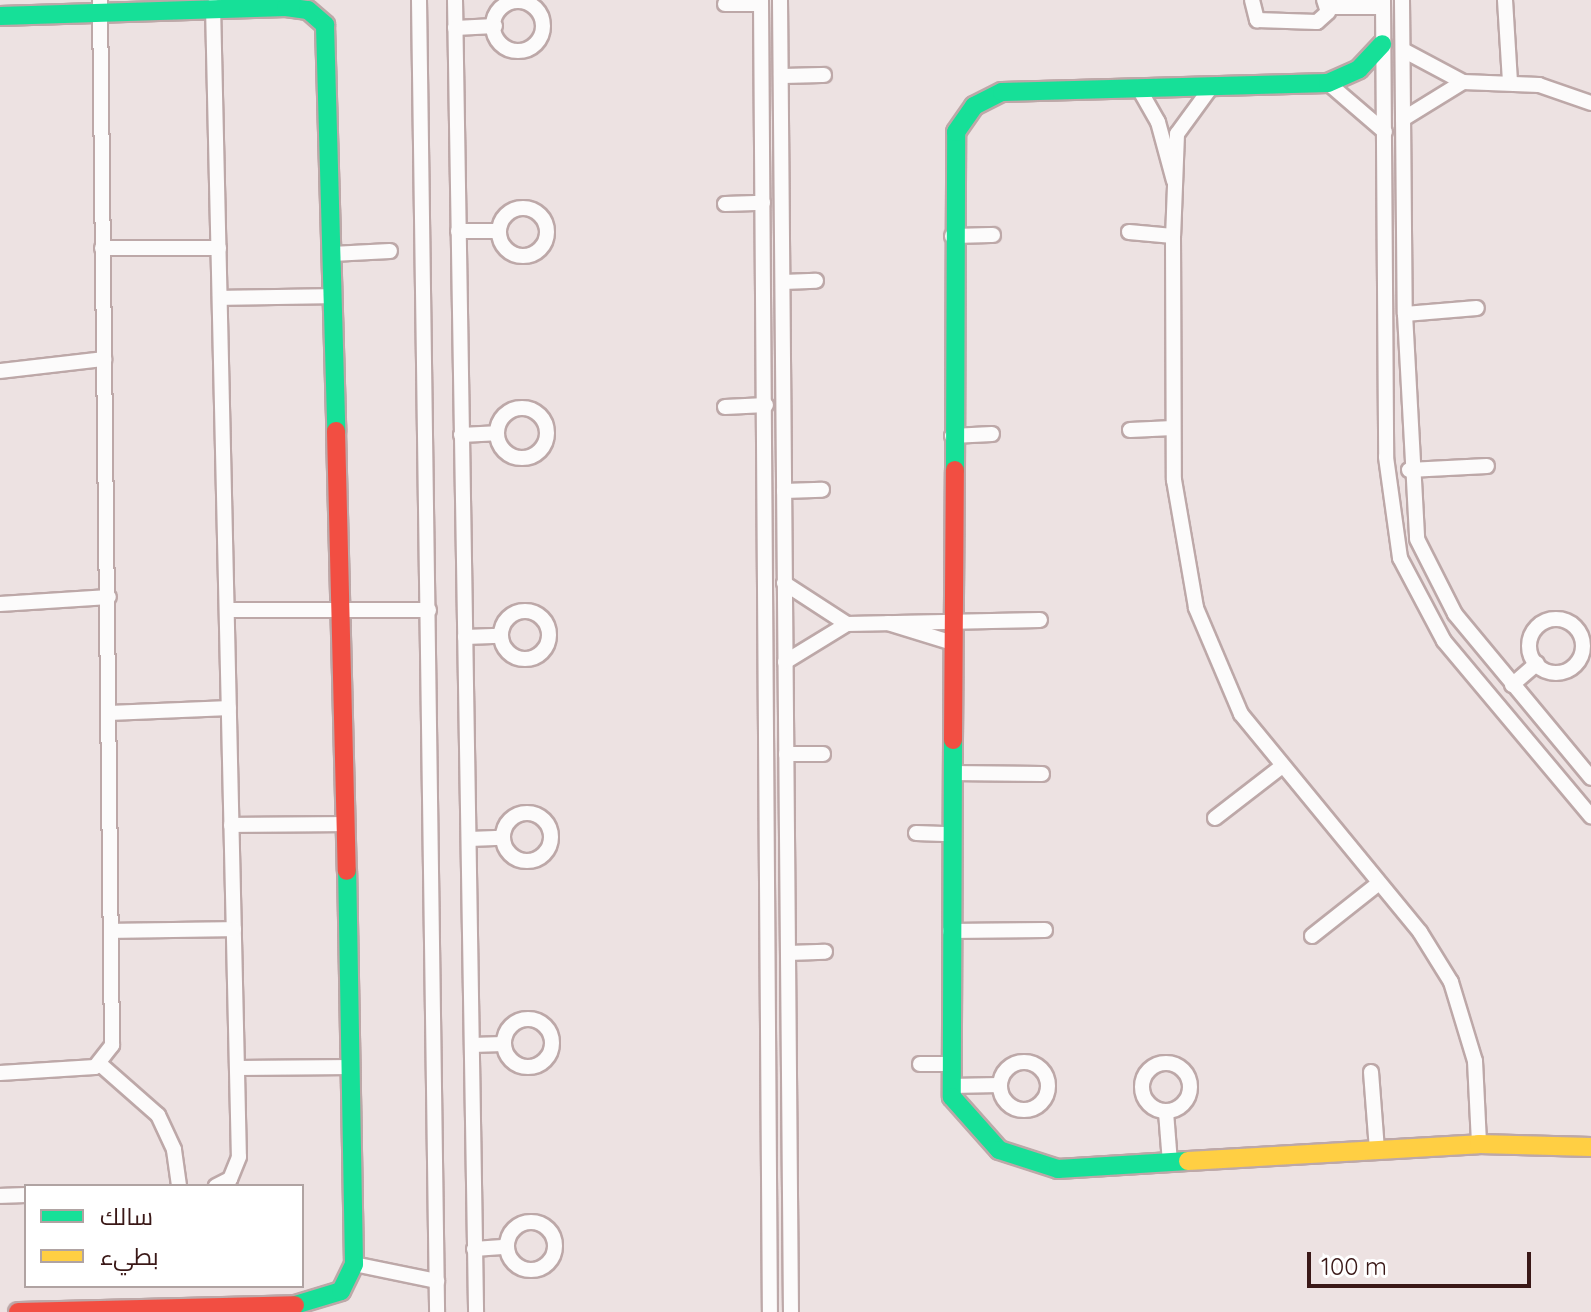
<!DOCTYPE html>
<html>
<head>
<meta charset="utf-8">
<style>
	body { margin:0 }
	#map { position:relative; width:1591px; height:1312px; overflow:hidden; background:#ede2e2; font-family:Quicksand,Cairo,sans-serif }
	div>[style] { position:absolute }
	.roads { filter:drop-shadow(2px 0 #bda8a8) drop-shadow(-2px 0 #bda8a8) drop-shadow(0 2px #bda8a8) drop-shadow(0 -2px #bda8a8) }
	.street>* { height:14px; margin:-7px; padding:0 7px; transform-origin:7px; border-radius:7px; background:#fcfbfb }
	.street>.ring { margin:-7px; padding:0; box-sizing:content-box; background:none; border:14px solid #fcfbfb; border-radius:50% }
	.fast>* { height:18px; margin:-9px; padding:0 9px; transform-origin:9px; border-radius:9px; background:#16e098 }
	.slow>* { height:18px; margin:-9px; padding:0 9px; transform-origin:9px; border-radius:9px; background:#ffcf43 }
	.jam>* { height:18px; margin:-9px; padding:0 9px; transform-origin:9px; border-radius:9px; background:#f24e42 }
	span { translate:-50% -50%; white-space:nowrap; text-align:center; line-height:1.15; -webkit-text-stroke:6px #fff; paint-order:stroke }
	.legend { position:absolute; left:24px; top:1184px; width:280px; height:104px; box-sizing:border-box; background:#fff; border:2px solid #b0a3a2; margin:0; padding:10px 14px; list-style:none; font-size:24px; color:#3a1817 }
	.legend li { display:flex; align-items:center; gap:16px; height:40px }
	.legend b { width:40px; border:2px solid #b0a3a2 }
	.scale { position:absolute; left:1307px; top:1252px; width:224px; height:36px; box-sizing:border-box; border:4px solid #3a1817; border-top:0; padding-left:10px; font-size:24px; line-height:28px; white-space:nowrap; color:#3a1817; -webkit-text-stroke:6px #fff; paint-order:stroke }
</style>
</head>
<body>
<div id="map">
	<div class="roads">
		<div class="street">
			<div style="left:419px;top:0;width:1312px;rotate:89.21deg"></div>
			<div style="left:455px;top:0;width:1312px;rotate:89.08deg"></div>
			<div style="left:761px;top:0;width:1312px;rotate:89.61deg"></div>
			<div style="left:780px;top:0;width:1312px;rotate:89.52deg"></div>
			<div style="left:1252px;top:0;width:21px;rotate:76deg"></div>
			<div style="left:1257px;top:20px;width:60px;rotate:1.9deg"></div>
			<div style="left:1317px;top:22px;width:15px;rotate:-42deg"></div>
			<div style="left:1328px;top:12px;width:13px;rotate:-108deg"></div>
			<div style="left:1383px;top:0;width:457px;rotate:89.6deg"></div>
			<div style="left:1386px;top:457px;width:102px;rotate:82.1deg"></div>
			<div style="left:1400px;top:558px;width:94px;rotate:62.1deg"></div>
			<div style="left:1444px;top:641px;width:229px;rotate:50deg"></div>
			<div style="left:1402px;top:0;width:314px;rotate:89.5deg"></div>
			<div style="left:1405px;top:314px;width:225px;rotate:86.9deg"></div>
			<div style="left:1417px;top:539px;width:84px;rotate:63.1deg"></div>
			<div style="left:1455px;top:614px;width:213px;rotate:50.3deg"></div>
			<div style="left:1505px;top:0;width:82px;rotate:86.5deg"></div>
			<div class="ring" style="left:493px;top:1px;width:36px;height:36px"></div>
			<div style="left:725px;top:4px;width:36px"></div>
			<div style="left:213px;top:6px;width:1151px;rotate:88.71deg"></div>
			<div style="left:239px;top:1157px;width:24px;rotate:112deg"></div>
			<div style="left:230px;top:1179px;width:16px;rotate:153deg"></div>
			<div style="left:1328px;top:7px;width:55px"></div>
			<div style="left:455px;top:28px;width:40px;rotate:-2.9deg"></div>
			<div style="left:1403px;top:50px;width:68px;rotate:28.1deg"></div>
			<div style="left:781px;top:76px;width:43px;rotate:-1.3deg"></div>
			<div style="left:1328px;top:83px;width:75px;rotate:40.7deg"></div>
			<div style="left:1212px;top:86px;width:59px;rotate:126.1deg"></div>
			<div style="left:1177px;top:134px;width:102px;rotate:92.2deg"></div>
			<div style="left:1173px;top:236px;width:244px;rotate:89.8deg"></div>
			<div style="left:1174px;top:480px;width:130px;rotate:80.2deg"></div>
			<div style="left:1196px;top:608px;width:115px;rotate:67deg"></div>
			<div style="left:1241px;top:714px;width:282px;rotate:50.6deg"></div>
			<div style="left:1420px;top:932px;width:59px;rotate:58.2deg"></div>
			<div style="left:1451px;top:982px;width:83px;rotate:73.1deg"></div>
			<div style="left:1475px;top:1061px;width:83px;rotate:87.2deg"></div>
			<div style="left:1138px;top:87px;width:40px;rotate:60.3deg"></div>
			<div style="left:1158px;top:122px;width:61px;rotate:74.8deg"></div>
			<div style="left:1403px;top:119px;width:70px;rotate:-31.7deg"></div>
			<div style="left:1463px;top:82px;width:76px;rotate:2.3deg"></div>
			<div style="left:1539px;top:85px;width:55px;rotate:19.1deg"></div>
			<div style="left:725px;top:204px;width:38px;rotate:-2deg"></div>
			<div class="ring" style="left:499px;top:208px;width:34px;height:34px"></div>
			<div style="left:458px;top:231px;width:40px"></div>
			<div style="left:1129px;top:232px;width:44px;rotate:5.2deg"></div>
			<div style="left:952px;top:236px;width:41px;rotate:-1.4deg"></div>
			<div style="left:102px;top:248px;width:117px"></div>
			<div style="left:332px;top:254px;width:58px;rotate:-3deg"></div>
			<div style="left:783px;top:282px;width:33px;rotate:-2deg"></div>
			<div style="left:220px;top:298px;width:113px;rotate:-1deg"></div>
			<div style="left:1405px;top:314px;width:72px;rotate:-4.8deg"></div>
			<div style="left:0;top:371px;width:105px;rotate:-6.6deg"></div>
			<div style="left:725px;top:407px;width:41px;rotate:-2.8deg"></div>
			<div class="ring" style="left:497px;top:408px;width:36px;height:36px"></div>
			<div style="left:1130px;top:430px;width:43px;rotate:-2.7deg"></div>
			<div style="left:461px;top:435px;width:35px;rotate:-3deg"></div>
			<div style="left:952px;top:436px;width:40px;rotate:-2.9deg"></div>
			<div style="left:1409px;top:470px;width:78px;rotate:-2.9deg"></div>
			<div style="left:784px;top:491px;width:38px;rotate:-2deg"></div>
			<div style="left:784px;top:583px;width:75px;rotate:33.1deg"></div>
			<div style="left:0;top:604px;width:109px;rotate:-3.7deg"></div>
			<div style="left:227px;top:610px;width:202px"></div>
			<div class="ring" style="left:501px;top:611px;width:34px;height:34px"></div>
			<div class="ring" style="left:1529px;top:619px;width:40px;height:40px"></div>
			<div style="left:888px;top:623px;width:68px;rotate:17.1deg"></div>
			<div style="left:465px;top:637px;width:35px;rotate:-2deg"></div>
			<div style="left:785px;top:662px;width:73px;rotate:-31.5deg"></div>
			<div style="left:847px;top:624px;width:193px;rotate:-1.2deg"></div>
			<div style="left:1512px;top:685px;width:33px;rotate:-41deg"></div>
			<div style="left:110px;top:713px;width:119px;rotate:-2.4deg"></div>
			<div style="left:786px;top:754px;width:37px"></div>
			<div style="left:951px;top:773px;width:91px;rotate:0.6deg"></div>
			<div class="ring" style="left:503px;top:813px;width:34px;height:34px"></div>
			<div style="left:1215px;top:818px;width:83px;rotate:-37.7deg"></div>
			<div style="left:231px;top:825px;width:113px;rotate:-0.5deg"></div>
			<div style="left:916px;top:833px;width:35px;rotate:2deg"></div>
			<div style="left:469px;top:839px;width:33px;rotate:-2deg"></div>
			<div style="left:112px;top:931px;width:122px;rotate:-0.9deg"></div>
			<div style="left:950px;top:931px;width:95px;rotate:-0.6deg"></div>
			<div style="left:1312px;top:936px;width:85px;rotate:-38.3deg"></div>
			<div style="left:788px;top:953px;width:37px;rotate:-2deg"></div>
			<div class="ring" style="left:504px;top:1019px;width:34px;height:34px"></div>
			<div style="left:472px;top:1045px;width:31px;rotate:-2deg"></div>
			<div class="ring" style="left:1000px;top:1062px;width:34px;height:34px"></div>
			<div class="ring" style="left:1142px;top:1063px;width:34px;height:34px"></div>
			<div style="left:920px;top:1064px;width:28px"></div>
			<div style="left:101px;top:1065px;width:76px;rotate:41.3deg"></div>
			<div style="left:158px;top:1115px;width:38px;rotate:65deg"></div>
			<div style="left:174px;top:1150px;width:36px;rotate:82deg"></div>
			<div style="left:237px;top:1068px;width:115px;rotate:-0.5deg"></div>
			<div style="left:1371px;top:1072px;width:78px;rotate:85.6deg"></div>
			<div style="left:0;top:1073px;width:95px;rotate:-3.6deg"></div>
			<div style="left:95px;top:1067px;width:28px;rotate:-52deg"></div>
			<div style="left:112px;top:1045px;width:1045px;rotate:-90.66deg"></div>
			<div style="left:951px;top:1086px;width:48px;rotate:-1.2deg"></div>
			<div style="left:1166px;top:1112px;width:51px;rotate:85.5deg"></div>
			<div style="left:0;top:1196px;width:26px;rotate:-2deg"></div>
			<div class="ring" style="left:507px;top:1222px;width:34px;height:34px"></div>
			<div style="left:474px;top:1249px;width:32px;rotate:-4deg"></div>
			<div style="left:354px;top:1264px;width:85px;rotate:11.6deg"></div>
		</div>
		<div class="fast">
			<div style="left:0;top:16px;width:286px;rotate:-1.8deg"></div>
			<div style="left:286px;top:7px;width:22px;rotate:8deg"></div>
			<div style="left:308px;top:10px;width:23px;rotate:41deg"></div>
			<div style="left:325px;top:25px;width:406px;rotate:88.4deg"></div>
			<div style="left:955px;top:470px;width:338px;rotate:-89.8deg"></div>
			<div style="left:956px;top:132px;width:32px;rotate:-55deg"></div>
			<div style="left:974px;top:106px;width:31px;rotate:-27deg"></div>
			<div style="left:1002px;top:92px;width:326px;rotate:-1.6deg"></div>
			<div style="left:1328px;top:83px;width:34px;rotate:-24deg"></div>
			<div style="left:1359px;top:69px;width:34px;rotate:-47deg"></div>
			<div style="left:953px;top:740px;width:357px;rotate:90.2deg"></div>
			<div style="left:952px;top:1097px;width:71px;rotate:48.4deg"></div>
			<div style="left:999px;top:1150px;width:62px;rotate:17.9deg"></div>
			<div style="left:1058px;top:1169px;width:130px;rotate:-3.5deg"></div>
			<div style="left:295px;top:1305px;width:48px;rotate:-16.9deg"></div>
			<div style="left:341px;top:1291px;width:30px;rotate:-64deg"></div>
			<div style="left:354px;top:1264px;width:393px;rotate:-91deg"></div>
		</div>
		<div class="slow">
			<div style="left:1188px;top:1161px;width:291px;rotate:-3.3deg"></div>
			<div style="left:1479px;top:1144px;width:112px;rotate:1.5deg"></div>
		</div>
		<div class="jam">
			<div style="left:336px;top:431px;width:440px;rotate:88.6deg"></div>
			<div style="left:953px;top:740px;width:270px;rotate:-89.6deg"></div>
			<div style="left:18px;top:1312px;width:277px;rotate:-1.4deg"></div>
		</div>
	</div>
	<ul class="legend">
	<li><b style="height:10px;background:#16e098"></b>سالك</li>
	<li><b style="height:10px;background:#ffcf43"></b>بطيء</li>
	</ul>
	<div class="scale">100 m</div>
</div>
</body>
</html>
